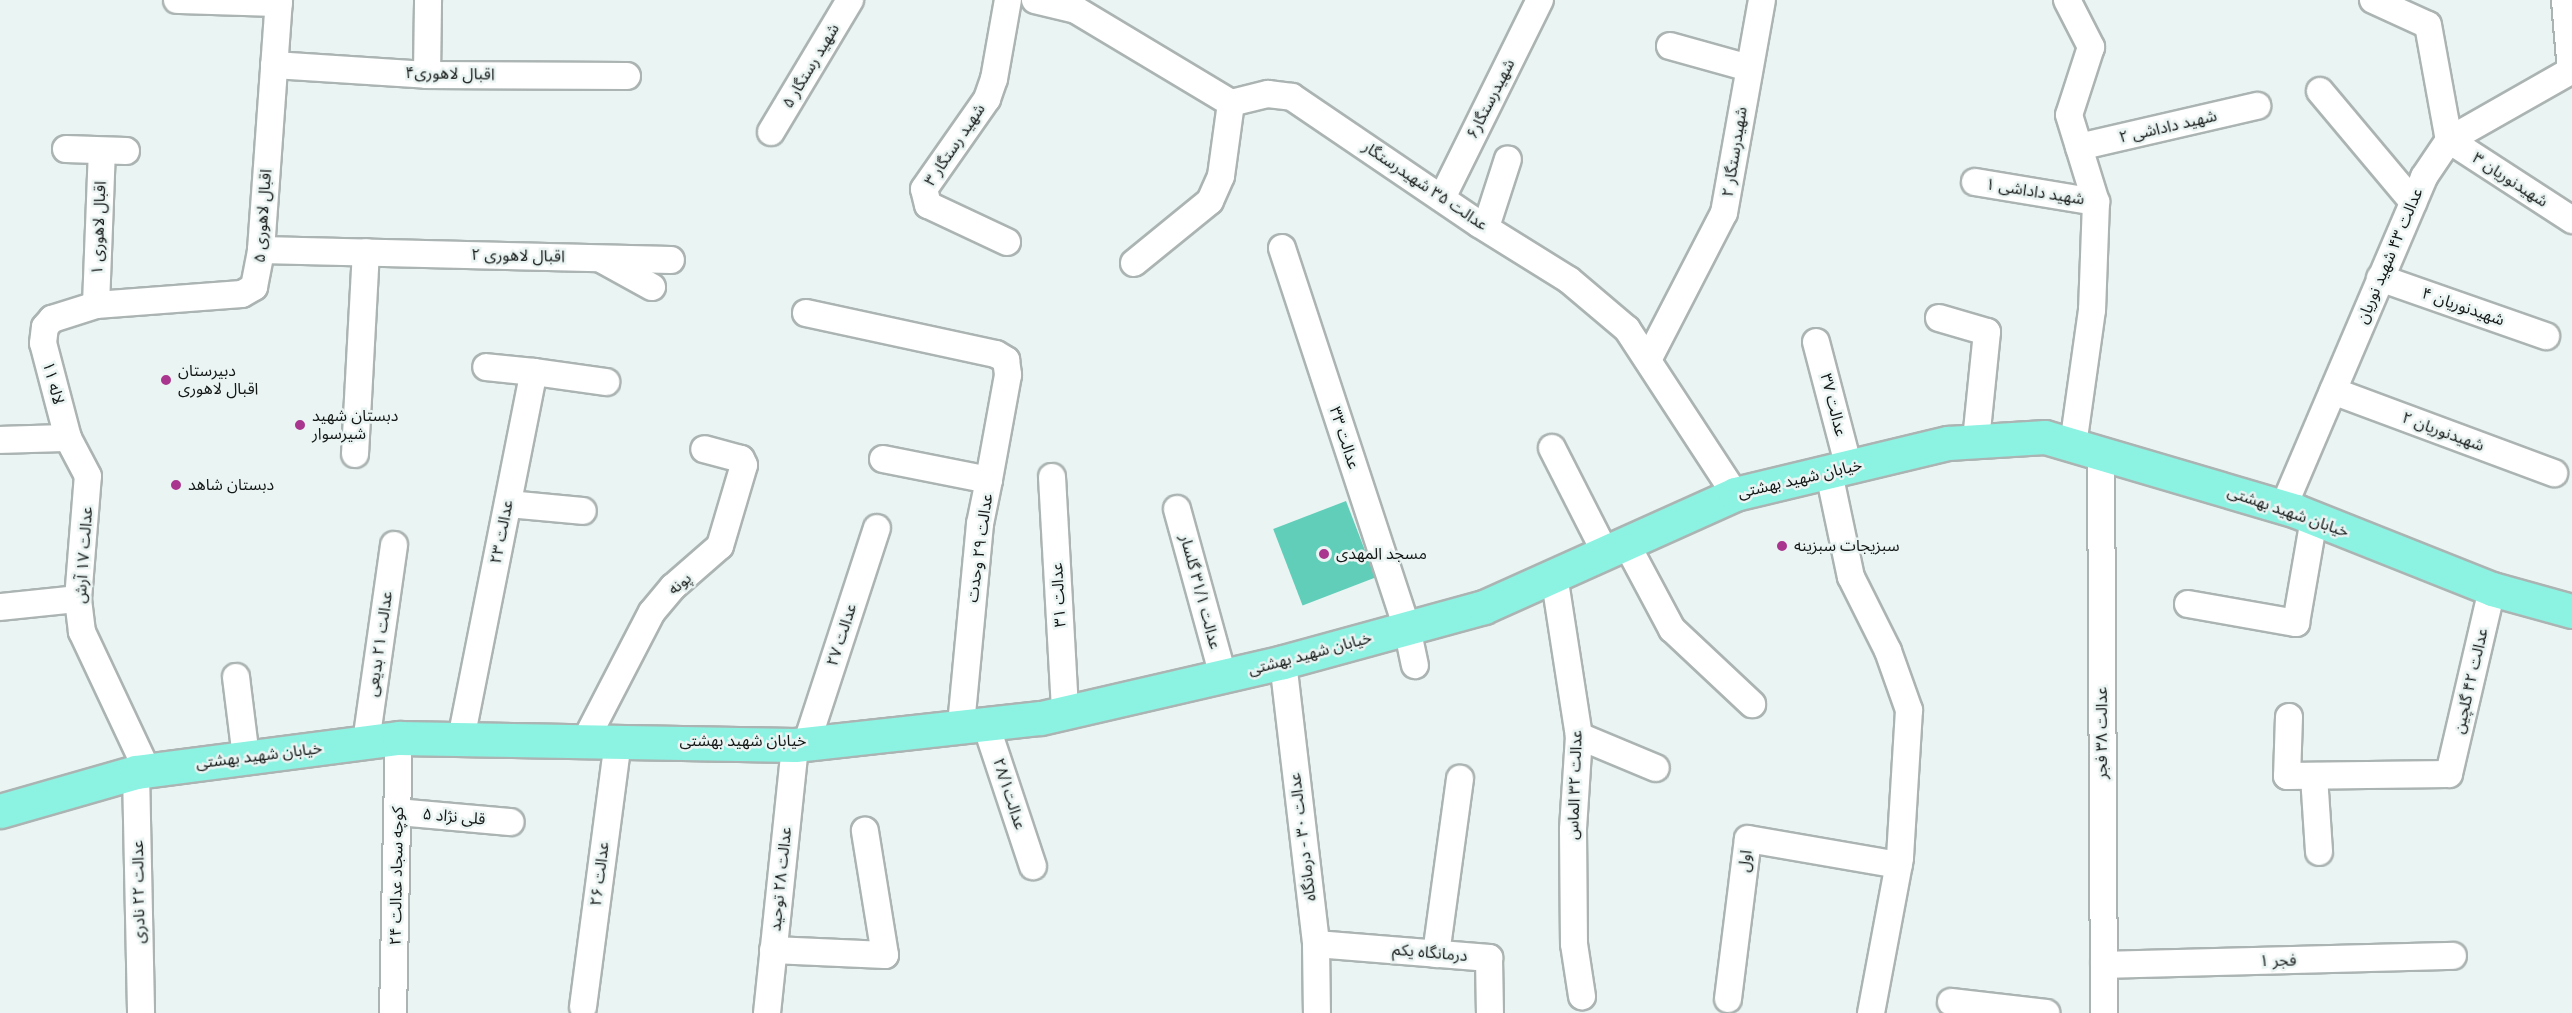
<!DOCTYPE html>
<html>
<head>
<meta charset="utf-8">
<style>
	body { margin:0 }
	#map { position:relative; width:2572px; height:1013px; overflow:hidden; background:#eaf4f2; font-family:"Nunito Sans","Noto Sans Arabic",sans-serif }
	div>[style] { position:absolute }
	.building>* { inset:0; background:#61ceb9; transform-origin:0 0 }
	.roads { filter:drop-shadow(2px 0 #abb4b2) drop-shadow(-2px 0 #abb4b2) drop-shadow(0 2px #abb4b2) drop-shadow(0 -2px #abb4b2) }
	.minor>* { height:26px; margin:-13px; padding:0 13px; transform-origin:13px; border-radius:13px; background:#fff }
	.major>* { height:33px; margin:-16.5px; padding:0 16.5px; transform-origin:16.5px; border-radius:16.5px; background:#8cf2e2 }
	.dots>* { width:16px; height:16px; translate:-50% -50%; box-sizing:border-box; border:3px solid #eaf4f2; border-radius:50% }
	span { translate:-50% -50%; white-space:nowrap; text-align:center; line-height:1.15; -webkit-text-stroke:5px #eaf4f2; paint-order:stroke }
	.street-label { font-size:16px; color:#131716 }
	.poi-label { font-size:16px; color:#131716 }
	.left { translate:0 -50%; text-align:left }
</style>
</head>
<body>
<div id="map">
	<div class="building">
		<div style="left:1346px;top:501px;width:82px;height:78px;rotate:69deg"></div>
	</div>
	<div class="roads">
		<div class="minor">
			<div style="left:177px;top:0;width:102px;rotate:1.7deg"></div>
			<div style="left:1035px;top:0;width:42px;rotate:13.7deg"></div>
			<div style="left:1076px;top:10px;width:181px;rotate:31deg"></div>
			<div style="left:1231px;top:103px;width:38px;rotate:-14deg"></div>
			<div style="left:1268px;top:94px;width:24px;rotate:7deg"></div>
			<div style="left:1292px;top:97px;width:226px;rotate:34.2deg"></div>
			<div style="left:1479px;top:224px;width:106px;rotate:31.9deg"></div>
			<div style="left:1569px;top:280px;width:76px;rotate:40.2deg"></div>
			<div style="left:1627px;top:329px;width:197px;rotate:56.8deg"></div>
			<div style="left:2067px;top:0;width:53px;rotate:62.9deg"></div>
			<div style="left:2091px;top:47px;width:71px;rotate:107.9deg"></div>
			<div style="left:2069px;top:115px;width:91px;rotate:72.8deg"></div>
			<div style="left:2096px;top:202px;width:108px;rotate:92.1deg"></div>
			<div style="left:2092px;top:310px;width:136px;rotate:98deg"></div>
			<div style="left:2373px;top:0;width:60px;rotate:24.4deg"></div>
			<div style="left:2428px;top:25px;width:117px;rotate:79.7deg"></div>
			<div style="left:2449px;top:140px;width:147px;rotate:33deg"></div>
			<div style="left:2565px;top:0;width:71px;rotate:85.2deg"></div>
			<div style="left:1670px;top:46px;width:82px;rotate:15.6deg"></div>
			<div style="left:274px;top:65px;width:153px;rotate:3.7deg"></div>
			<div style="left:427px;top:75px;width:200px;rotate:0.3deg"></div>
			<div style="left:427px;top:75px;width:75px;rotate:-89.2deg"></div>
			<div style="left:2320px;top:91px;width:145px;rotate:50deg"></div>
			<div style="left:771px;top:132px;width:154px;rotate:-59.1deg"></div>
			<div style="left:2079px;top:147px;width:183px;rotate:-13deg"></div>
			<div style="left:66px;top:149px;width:60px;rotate:1.9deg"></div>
			<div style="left:1975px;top:182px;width:123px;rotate:9.4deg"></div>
			<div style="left:1442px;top:198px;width:221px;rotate:-63.7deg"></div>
			<div style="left:1486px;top:227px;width:71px;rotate:-72.1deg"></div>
			<div style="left:1007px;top:242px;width:87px;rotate:-154.9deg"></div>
			<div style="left:928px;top:205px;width:16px;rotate:-104deg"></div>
			<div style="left:924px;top:189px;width:110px;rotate:-55deg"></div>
			<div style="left:987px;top:99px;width:21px;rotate:-71deg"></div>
			<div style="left:994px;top:79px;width:80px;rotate:-80deg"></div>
			<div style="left:1282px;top:248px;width:400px;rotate:71.8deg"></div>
			<div style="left:1407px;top:628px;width:38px;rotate:78deg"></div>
			<div style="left:261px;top:250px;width:410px;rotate:1.4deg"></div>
			<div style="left:603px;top:260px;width:56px;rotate:28.9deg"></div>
			<div style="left:1134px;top:263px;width:98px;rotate:-39.2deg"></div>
			<div style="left:1210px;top:201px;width:27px;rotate:-66deg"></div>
			<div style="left:1221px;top:176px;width:74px;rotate:-82.2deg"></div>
			<div style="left:2380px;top:278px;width:176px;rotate:19.3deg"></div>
			<div style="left:96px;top:305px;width:154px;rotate:-87.8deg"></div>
			<div style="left:806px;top:313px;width:194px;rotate:12.2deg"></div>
			<div style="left:996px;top:354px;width:12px;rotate:31deg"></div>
			<div style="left:1006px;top:360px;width:15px;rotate:82deg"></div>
			<div style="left:1008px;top:375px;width:107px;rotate:100.3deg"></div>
			<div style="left:1939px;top:318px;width:50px;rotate:16.3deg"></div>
			<div style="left:1987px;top:332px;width:110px;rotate:95.8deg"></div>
			<div style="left:1816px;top:342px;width:130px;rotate:75.3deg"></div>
			<div style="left:1648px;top:360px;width:165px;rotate:-62.7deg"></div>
			<div style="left:1724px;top:213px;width:216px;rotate:-79.9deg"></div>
			<div style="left:534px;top:372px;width:73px;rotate:7.9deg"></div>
			<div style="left:2333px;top:391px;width:236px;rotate:20.4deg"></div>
			<div style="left:0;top:440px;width:68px;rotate:-1.7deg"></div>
			<div style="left:1552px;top:448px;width:117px;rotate:63deg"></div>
			<div style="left:355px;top:454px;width:202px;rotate:-86.9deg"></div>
			<div style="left:2101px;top:454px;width:559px;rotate:89.69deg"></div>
			<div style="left:883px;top:459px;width:108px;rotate:11.2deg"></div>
			<div style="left:989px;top:480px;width:45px;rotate:101.6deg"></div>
			<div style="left:980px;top:524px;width:201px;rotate:95.4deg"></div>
			<div style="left:1829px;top:473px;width:106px;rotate:78.1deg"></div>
			<div style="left:1851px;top:577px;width:83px;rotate:63.4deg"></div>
			<div style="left:1888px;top:651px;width:63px;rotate:70.4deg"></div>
			<div style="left:1909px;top:710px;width:148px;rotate:93.5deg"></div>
			<div style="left:1900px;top:858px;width:158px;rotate:100.6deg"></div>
			<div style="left:1052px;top:477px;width:236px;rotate:86.8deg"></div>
			<div style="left:508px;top:504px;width:75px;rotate:5.3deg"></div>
			<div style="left:2283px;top:508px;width:360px;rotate:-66.9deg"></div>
			<div style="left:2424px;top:177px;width:45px;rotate:-56deg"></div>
			<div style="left:2449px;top:140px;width:142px;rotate:-29.6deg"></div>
			<div style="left:1177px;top:509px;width:173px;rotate:74.6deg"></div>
			<div style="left:1626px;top:543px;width:98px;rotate:61.9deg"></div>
			<div style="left:1672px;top:629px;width:110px;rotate:43.2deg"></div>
			<div style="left:1554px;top:575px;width:163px;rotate:81.2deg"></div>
			<div style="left:1579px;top:736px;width:94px;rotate:93.7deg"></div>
			<div style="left:1573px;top:830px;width:114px;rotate:89.5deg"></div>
			<div style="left:1574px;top:944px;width:53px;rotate:81.3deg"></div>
			<div style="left:2188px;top:604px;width:110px;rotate:10deg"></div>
			<div style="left:2296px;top:623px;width:106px;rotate:-80.2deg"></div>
			<div style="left:0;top:607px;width:78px;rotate:-5.9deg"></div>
			<div style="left:1283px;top:662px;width:284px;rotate:83.3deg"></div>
			<div style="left:1316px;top:944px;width:69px;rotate:89.2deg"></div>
			<div style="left:236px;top:677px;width:81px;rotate:82.9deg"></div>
			<div style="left:2289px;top:717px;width:59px;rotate:91.9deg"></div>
			<div style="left:2287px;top:776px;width:162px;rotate:-0.7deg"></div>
			<div style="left:2449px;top:774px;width:190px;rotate:-76.9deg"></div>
			<div style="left:985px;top:722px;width:152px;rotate:71.6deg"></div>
			<div style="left:1579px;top:736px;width:83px;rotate:22.6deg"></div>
			<div style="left:461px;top:739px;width:374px;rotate:-78.8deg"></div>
			<div style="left:534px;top:372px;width:48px;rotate:-174.1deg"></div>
			<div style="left:585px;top:741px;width:145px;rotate:-62.6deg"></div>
			<div style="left:652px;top:612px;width:33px;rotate:-50deg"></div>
			<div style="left:673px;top:587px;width:62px;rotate:-41.1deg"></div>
			<div style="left:720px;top:546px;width:84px;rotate:-73.5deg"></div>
			<div style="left:744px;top:465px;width:7px;rotate:-117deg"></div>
			<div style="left:741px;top:459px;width:38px;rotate:-165deg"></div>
			<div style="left:366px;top:742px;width:199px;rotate:-81.9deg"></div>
			<div style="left:807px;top:742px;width:225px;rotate:-71.9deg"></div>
			<div style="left:147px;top:770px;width:153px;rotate:-115.2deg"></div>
			<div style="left:82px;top:632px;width:33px;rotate:-97deg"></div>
			<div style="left:78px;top:599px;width:123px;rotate:-85.4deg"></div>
			<div style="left:88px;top:476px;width:43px;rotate:-117.8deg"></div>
			<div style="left:68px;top:438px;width:98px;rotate:-104.7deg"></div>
			<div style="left:43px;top:343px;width:16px;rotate:-83deg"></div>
			<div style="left:45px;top:327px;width:11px;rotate:-49deg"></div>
			<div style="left:52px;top:319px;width:46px;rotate:-17.7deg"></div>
			<div style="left:96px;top:305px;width:146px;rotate:-4.3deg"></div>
			<div style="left:242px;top:294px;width:14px;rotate:-30deg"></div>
			<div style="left:254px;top:287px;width:38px;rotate:-79deg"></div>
			<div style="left:261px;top:250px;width:251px;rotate:-85.9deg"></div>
			<div style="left:136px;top:772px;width:241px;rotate:88.8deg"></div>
			<div style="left:2314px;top:776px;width:76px;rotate:86.2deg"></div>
			<div style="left:398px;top:812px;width:113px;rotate:5.1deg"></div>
			<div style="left:1316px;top:944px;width:174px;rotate:4.6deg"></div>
			<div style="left:1489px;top:958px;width:55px;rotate:89deg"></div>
			<div style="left:773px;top:950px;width:112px;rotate:2.6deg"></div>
			<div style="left:885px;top:955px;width:126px;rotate:-99.2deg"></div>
			<div style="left:1436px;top:954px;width:177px;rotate:-82.2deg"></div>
			<div style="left:2104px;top:965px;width:349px;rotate:-1.5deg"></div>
			<div style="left:1728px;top:999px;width:161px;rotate:-82.9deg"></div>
			<div style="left:1748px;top:839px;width:153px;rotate:9.8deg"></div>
			<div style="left:1951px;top:1002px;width:96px;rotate:6.6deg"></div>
			<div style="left:583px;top:1007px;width:269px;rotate:-82.5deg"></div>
			<div style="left:393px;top:1013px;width:275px;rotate:-88.8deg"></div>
			<div style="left:767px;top:1013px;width:269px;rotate:-84deg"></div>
		</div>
		<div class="major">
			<div style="left:0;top:811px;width:141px;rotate:-16deg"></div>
			<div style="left:136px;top:772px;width:265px;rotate:-7.4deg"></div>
			<div style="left:399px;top:738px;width:396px;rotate:1deg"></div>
			<div style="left:795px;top:745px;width:247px;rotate:-6.3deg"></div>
			<div style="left:1041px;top:718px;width:248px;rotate:-13deg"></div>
			<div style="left:1283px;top:662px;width:208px;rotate:-15.3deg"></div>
			<div style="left:1484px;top:607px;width:275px;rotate:-24.2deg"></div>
			<div style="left:1735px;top:494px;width:219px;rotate:-13.5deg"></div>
			<div style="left:1948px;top:443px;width:97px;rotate:-3.5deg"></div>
			<div style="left:2045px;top:437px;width:262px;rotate:16.4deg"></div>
			<div style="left:2296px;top:511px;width:211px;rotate:21.7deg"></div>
			<div style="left:2492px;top:589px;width:83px;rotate:15.4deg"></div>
		</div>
	</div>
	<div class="dots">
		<div style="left:166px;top:380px;background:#aa358e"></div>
		<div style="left:300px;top:425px;background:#aa358e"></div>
		<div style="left:176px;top:485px;background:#aa358e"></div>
		<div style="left:1782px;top:546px;background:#aa358e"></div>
		<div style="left:1324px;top:554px;background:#aa358e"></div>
	</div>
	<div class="street-label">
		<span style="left:811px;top:66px;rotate:-59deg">شهید رستگار ۵</span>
		<span style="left:450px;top:74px;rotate:1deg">اقبال لاهوری۴</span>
		<span style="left:1491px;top:99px;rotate:-63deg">شهیدرستگار۶</span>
		<span style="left:2168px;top:127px;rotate:-13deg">شهید داداشی ۲</span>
		<span style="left:955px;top:145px;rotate:-56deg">شهید رستگار ۳</span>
		<span style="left:1735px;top:152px;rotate:-81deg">شهیدرستگار ۲</span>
		<span style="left:2510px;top:180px;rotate:33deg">شهیدنوریان ۳</span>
		<span style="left:1425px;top:186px;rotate:34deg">عدالت ۳۵ شهیدرستگار</span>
		<span style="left:2035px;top:192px;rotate:9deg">شهید داداشی ۱</span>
		<span style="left:263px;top:216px;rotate:-86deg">اقبال لاهوری ۵</span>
		<span style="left:99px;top:228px;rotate:-88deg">اقبال لاهوری ۱</span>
		<span style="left:518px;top:256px;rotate:1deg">اقبال لاهوری ۲</span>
		<span style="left:2390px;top:256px;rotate:-67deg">عدالت ۴۳ شهید نوریان</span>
		<span style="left:2463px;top:307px;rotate:19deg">شهیدنوریان ۴</span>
		<span style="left:53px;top:383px;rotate:75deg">لاله ۱۱</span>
		<span style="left:1833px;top:405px;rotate:76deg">عدالت ۳۷</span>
		<span style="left:2443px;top:432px;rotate:20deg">شهیدنوریان ۲</span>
		<span style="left:1344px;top:438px;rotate:72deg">عدالت ۳۳</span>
		<span style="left:1800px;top:479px;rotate:-13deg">خیابان شهید بهشتی</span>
		<span style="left:2288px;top:512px;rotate:19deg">خیابان شهید بهشتی</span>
		<span style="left:502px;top:532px;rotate:-79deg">عدالت ۲۳</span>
		<span style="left:980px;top:548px;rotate:-82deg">عدالت ۲۹ وحدت</span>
		<span style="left:84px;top:555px;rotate:-86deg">عدالت ۱۷ آرش</span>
		<span style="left:680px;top:584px;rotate:-40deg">پونه</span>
		<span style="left:1200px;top:592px;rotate:75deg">عدالت ۳۱/۱ گلسار</span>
		<span style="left:1059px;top:595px;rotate:-93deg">عدالت ۳۱</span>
		<span style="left:842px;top:635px;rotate:-72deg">عدالت ۲۷</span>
		<span style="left:380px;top:644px;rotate:-82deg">عدالت ۲۱ بدیعی</span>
		<span style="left:1310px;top:654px;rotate:-15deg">خیابان شهید بهشتی</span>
		<span style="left:2471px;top:681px;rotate:-77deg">عدالت ۴۲ گلچین</span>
		<span style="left:2102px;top:733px;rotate:-90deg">عدالت ۳۸ فجر</span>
		<span style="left:743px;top:741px">خیابان شهید بهشتی</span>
		<span style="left:259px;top:756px;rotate:-7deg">خیابان شهید بهشتی</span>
		<span style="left:1575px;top:785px;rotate:-88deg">عدالت ۳۲ الماس</span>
		<span style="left:1009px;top:794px;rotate:72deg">عدالت۲۸/۱</span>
		<span style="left:454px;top:817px;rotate:5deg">قلی نژاد ۵</span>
		<span style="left:1303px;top:837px;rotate:-97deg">عدالت ۳۰ - درمانگاه</span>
		<span style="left:1745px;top:861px;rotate:-83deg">اول</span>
		<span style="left:600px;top:874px;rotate:-83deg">عدالت ۲۶</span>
		<span style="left:397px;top:876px;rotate:-89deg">کوچه سجاد عدالت ۲۴</span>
		<span style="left:781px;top:879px;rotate:-84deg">عدالت ۲۸ توحید</span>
		<span style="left:139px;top:892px;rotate:-91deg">عدالت ۲۲ نادری</span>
		<span style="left:1430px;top:953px;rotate:5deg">درمانگاه یکم</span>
		<span style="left:2278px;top:961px;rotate:-1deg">فجر ۱</span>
	</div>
	<div class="poi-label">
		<span class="left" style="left:178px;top:380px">دبیرستان<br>اقبال لاهوری</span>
		<span class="left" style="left:312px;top:425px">دبستان شهید<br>شیرسوار</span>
		<span class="left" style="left:188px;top:485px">دبستان شاهد</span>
		<span class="left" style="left:1794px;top:546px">سبزیجات سبزینه</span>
		<span class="left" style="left:1336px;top:554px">مسجد المهدی</span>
	</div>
</div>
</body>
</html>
